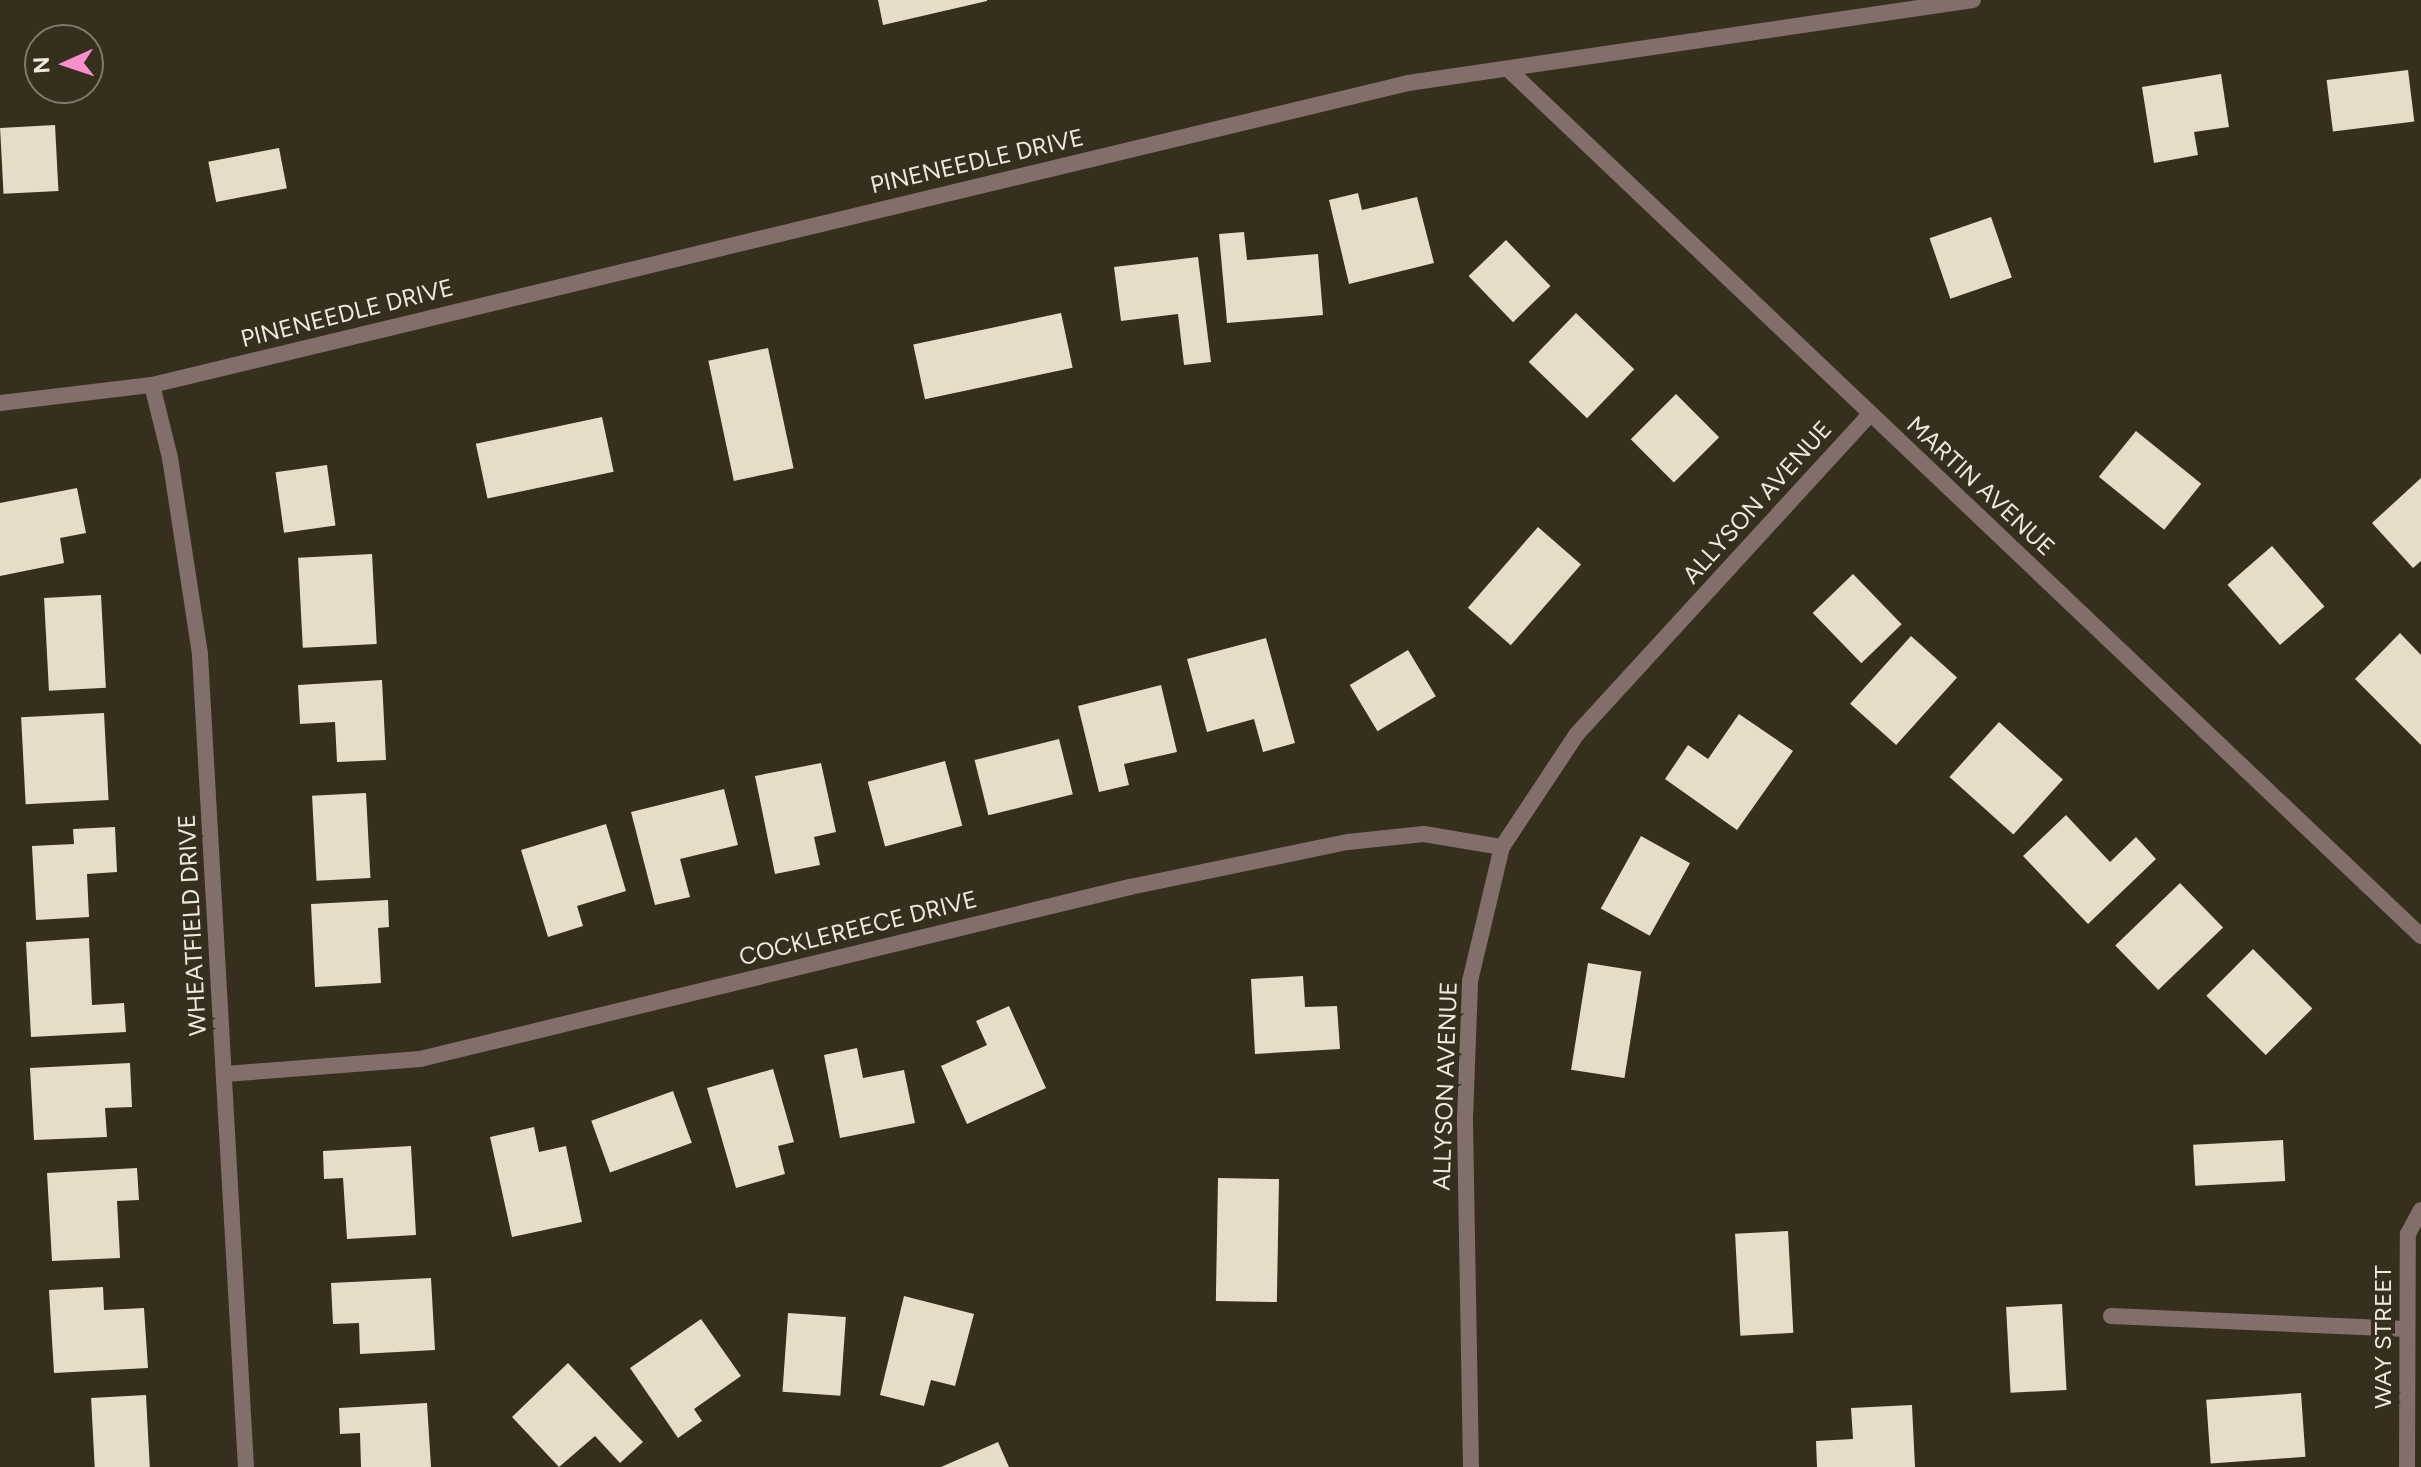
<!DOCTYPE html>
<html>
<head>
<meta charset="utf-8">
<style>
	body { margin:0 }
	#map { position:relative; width:2421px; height:1467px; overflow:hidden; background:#362f1e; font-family:Figtree,sans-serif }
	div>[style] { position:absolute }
	.building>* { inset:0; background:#e6ddc9; transform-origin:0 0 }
	.service>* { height:16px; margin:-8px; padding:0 8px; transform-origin:8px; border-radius:8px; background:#836f69 }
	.minor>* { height:16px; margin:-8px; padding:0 8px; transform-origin:8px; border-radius:8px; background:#836f69 }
	.tertiary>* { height:16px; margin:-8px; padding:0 8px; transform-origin:8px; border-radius:8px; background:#836f69 }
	span { translate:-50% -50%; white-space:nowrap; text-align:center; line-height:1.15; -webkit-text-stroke:8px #362f1e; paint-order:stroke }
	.street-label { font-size:24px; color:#eee9df }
	.north { position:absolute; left:24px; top:24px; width:80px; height:80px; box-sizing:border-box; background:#362f1e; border:2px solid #80796b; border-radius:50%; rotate:267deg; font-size:22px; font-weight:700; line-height:32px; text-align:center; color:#eee9df }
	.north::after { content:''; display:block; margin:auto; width:28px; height:36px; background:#f890cc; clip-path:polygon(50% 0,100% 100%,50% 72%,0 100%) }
</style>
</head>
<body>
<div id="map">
	<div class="building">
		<div style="clip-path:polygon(878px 0,987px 0,987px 1px,883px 25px)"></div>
		<div style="left:2408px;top:70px;width:52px;height:82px;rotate:83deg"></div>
		<div style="clip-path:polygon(2221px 74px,2229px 127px,2194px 132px,2198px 155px,2154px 163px,2142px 87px)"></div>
		<div style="left:55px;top:125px;width:66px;height:55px;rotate:87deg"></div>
		<div style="left:279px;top:148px;width:41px;height:72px;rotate:79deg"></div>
		<div style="clip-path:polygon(1358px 193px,1362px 210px,1417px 197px,1434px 263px,1349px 284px,1329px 200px)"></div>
		<div style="left:1991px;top:217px;width:64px;height:65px;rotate:71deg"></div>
		<div style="clip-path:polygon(1244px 232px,1247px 260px,1318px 254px,1323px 315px,1227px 323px,1219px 234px)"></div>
		<div style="left:1506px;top:240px;width:64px;height:52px;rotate:46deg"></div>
		<div style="clip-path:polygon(1198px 257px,1211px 362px,1184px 365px,1178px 314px,1121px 321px,1114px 267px)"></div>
		<div style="left:1061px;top:313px;width:56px;height:151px;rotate:78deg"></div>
		<div style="left:1576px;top:313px;width:81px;height:68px;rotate:44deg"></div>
		<div style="left:768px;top:348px;width:123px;height:61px;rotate:78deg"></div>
		<div style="left:1676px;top:394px;width:61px;height:64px;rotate:45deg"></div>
		<div style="left:602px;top:417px;width:56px;height:129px;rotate:78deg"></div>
		<div style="left:2136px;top:431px;width:84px;height:59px;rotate:39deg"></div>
		<div style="left:327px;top:465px;width:61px;height:52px;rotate:82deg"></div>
		<div style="clip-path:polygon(2421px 478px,2421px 561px,2413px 568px,2372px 523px)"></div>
		<div style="clip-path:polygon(77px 488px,86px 533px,60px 538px,64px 563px,0 576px,0 503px)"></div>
		<div style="left:1538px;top:527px;width:57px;height:107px;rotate:41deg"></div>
		<div style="left:2272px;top:546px;width:80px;height:59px;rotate:49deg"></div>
		<div style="left:372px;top:554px;width:90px;height:74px;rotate:87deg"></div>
		<div style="left:1853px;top:574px;width:70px;height:56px;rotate:46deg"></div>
		<div style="left:101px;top:595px;width:93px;height:57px;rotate:87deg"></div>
		<div style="clip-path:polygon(2400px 633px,2421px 655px,2421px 745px,2355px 679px)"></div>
		<div style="left:1911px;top:636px;width:62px;height:91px;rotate:42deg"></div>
		<div style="clip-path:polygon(1266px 638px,1295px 743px,1263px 752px,1254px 719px,1207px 732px,1187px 659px)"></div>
		<div style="left:1408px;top:650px;width:54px;height:68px;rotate:59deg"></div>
		<div style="clip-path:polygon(382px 680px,386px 760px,337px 762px,335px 722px,300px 724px,298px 685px)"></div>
		<div style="clip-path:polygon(1161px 685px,1177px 752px,1124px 764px,1129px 785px,1099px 792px,1078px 706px)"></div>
		<div style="left:104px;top:713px;width:87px;height:83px;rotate:87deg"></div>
		<div style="clip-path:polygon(1739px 714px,1793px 751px,1737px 830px,1665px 779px,1688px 745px,1708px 759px)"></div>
		<div style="left:1999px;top:722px;width:86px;height:74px;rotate:42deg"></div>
		<div style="left:1059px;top:739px;width:57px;height:87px;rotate:76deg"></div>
		<div style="left:945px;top:761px;width:67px;height:80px;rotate:75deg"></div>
		<div style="clip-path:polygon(821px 763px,836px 832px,814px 837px,820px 865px,775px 874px,755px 776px)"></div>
		<div style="clip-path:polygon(724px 789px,738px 845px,680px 859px,690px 897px,655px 905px,631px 812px)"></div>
		<div style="left:366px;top:793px;width:85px;height:54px;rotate:87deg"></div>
		<div style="clip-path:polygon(2066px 815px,2110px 862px,2136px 837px,2156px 859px,2088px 924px,2023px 856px)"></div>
		<div style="clip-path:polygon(606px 824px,626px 891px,577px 906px,583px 926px,548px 937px,521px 850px)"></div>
		<div style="clip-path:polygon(115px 827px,117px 872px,87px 874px,89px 917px,36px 920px,32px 846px,74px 844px,73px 829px)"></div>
		<div style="left:1641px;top:836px;width:56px;height:83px;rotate:29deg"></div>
		<div style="left:2180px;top:883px;width:62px;height:90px;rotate:46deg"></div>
		<div style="clip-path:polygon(388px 900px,389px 927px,378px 928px,381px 983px,315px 987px,311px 904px)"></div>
		<div style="clip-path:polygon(89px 938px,92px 1005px,124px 1003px,126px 1032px,31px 1037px,26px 942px)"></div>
		<div style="left:2253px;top:949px;width:84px;height:66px;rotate:45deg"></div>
		<div style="left:1588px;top:963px;width:54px;height:108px;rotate:9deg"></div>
		<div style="clip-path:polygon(1303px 976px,1305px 1007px,1337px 1006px,1340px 1049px,1255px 1054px,1251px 979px)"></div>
		<div style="clip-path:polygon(1009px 1006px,1046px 1088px,967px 1124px,941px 1066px,987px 1045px,976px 1021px)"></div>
		<div style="clip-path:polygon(857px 1048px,863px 1078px,904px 1070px,915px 1123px,840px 1138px,824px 1055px)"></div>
		<div style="clip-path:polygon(130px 1063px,132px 1107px,105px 1108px,107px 1137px,34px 1140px,30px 1068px)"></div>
		<div style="clip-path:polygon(773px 1069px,794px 1142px,778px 1146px,785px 1174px,736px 1188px,707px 1088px)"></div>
		<div style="left:673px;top:1091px;width:55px;height:87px;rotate:70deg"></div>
		<div style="clip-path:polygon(534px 1127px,539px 1152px,566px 1146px,582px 1222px,512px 1237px,490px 1137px)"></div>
		<div style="left:2283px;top:1140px;width:41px;height:90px;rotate:87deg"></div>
		<div style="clip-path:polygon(411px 1146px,416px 1235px,347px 1239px,343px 1178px,324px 1179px,323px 1151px)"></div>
		<div style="clip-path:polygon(137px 1168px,139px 1200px,117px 1201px,120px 1258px,52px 1261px,47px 1173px)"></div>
		<div style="left:1218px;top:1178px;width:61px;height:123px;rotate:1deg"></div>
		<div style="left:1788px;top:1231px;width:102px;height:53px;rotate:87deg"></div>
		<div style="clip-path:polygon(431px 1278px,435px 1350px,360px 1354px,359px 1323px,333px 1324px,331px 1283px)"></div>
		<div style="clip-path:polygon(103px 1287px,104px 1310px,144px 1308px,148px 1368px,54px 1373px,49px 1290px)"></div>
		<div style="clip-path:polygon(904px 1296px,974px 1314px,955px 1386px,931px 1380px,924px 1406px,880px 1395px)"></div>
		<div style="left:2062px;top:1304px;width:86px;height:56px;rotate:87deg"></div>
		<div style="left:788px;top:1313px;width:58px;height:79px;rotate:4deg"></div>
		<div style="clip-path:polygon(701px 1319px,741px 1376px,694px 1409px,702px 1421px,678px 1438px,630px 1368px)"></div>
		<div style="clip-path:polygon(568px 1363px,643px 1442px,620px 1463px,595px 1436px,559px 1467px,512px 1417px)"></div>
		<div style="left:2301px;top:1393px;width:64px;height:95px;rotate:86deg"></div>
		<div style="left:146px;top:1395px;width:72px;height:55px;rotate:87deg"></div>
		<div style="clip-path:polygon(427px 1403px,431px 1467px,361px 1467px,360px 1433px,340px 1434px,339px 1408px)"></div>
		<div style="clip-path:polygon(1912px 1405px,1915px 1467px,1817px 1467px,1816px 1441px,1853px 1439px,1851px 1408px)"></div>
		<div style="clip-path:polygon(998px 1442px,1009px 1467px,941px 1467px)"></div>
	</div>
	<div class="service">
		<div style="left:2111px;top:1316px;width:296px;rotate:2.5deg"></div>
	</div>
	<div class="minor">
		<div style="left:1509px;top:70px;width:1258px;rotate:43.52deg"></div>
		<div style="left:152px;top:385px;width:75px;rotate:76.1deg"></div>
		<div style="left:170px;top:458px;width:199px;rotate:81.3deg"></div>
		<div style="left:200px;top:655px;width:813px;rotate:86.76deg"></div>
		<div style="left:225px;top:1074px;width:196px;rotate:-4.4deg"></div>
		<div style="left:420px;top:1059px;width:731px;rotate:-13.62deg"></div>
		<div style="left:1130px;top:887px;width:223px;rotate:-11.7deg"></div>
		<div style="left:1348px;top:842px;width:76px;rotate:-6deg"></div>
		<div style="left:1424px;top:834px;width:79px;rotate:9.5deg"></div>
		<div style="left:1471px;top:1467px;width:348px;rotate:-91deg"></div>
		<div style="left:1465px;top:1119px;width:138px;rotate:-87.9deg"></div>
		<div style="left:1470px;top:981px;width:138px;rotate:-76.6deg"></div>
		<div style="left:1502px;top:847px;width:134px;rotate:-56.5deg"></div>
		<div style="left:1576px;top:735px;width:435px;rotate:-47.5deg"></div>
		<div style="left:2407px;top:1467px;width:233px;rotate:-89.8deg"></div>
		<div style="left:2408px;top:1234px;width:27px;rotate:-62deg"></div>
	</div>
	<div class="tertiary">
		<div style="left:0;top:403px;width:153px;rotate:-6.8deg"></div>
		<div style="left:152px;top:385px;width:1292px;rotate:-13.52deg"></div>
		<div style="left:1408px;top:83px;width:571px;rotate:-8.36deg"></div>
	</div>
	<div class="street-label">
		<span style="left:977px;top:161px;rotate:-13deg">PINENEEDLE DRIVE</span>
		<span style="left:347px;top:313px;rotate:-14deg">PINENEEDLE DRIVE</span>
		<span style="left:1981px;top:486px;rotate:43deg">MARTIN AVENUE</span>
		<span style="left:1757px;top:502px;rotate:-48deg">ALLYSON AVENUE</span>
		<span style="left:192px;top:925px;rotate:-93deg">WHEATFIELD DRIVE</span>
		<span style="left:858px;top:928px;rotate:-14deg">COCKLEREECE DRIVE</span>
		<span style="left:1445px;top:1086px;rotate:-88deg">ALLYSON AVENUE</span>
		<span style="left:2383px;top:1337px;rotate:-90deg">WAY STREET</span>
	</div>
	<div class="north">N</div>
</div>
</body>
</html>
